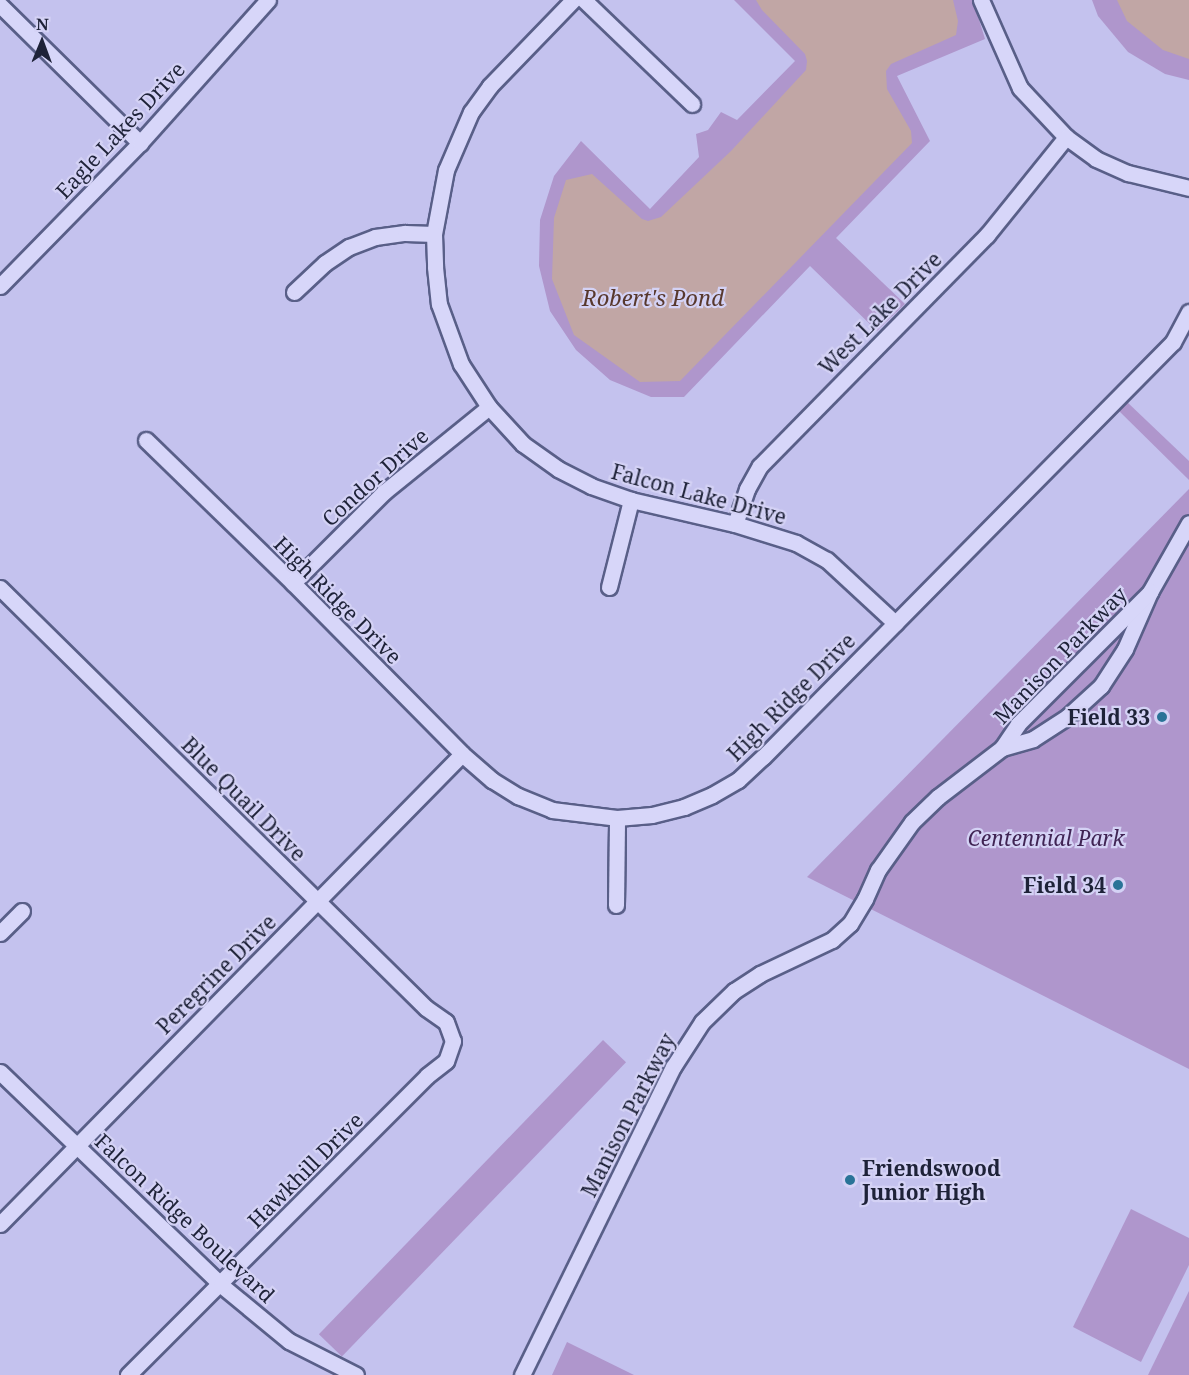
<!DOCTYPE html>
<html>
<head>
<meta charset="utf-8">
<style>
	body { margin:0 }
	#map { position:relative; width:1189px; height:1375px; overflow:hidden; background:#c4c2ee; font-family:"Noto Serif",serif }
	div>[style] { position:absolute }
	.green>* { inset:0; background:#af96cc; transform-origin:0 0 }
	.water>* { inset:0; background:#c1a6a5 }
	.roads { filter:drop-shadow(2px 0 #595f88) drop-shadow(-2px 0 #595f88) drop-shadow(0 2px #595f88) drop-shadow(0 -2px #595f88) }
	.minor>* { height:15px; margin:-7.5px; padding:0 7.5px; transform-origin:7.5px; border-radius:7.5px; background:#d7d6f9 }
	.dots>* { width:16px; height:16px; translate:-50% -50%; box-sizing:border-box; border:3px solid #d4d2f5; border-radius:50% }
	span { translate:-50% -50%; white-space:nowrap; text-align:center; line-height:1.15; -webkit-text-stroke:4.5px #d4d2f5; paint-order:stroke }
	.street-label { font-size:21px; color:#1e2238 }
	.poi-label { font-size:21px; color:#1e2238; font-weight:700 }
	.right { translate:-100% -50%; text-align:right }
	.left { translate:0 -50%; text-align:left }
	.park-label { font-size:21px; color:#402454; font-style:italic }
	.water-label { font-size:22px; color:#58382d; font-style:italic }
	.north { position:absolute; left:12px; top:12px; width:60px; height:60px; -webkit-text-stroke:4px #d4d2f5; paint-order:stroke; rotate:1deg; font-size:16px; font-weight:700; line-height:24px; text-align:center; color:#1e2238 }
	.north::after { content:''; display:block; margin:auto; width:21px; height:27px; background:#1e2238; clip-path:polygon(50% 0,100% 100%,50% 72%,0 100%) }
</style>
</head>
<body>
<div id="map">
	<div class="green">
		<div style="clip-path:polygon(734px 0,973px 0,985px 39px,897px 76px,930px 141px,836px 238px,905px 304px,877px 331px,810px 266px,684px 397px,651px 397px,610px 380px,576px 350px,550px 311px,539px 266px,540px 220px,554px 176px,581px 141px,650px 209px,699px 157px,696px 134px,708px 130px,721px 112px,737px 120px,795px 61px)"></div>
		<div style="clip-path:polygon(1092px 0,1189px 0,1189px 80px,1165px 74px,1128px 52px,1098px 16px)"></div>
		<div style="clip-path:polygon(1126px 401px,1189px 461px,1189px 480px,1117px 409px)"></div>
		<div style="clip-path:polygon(1189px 489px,1189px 1069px,807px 877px)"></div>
		<div style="left:603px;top:1040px;width:32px;height:409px;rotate:44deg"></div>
		<div style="clip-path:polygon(1131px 1209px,1189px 1238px,1189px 1265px,1141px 1362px,1073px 1327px)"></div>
		<div style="clip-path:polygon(1189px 1291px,1189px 1375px,1148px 1375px)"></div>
		<div style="clip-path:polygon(567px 1342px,634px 1375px,552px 1375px)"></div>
	</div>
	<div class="water">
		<div style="clip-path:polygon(756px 0,953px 0,958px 21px,956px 35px,891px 64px,886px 71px,887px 89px,911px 131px,912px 143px,680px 381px,640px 382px,574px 335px,552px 279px,554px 218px,566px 180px,592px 174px,642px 219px,648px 221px,661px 217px,731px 151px,806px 70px,807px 61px,805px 54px,762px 10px)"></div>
		<div style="clip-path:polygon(1117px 0,1189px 0,1189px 59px,1163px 50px,1127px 21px)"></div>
	</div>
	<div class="roads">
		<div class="minor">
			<div style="left:573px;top:0;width:120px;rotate:134deg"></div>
			<div style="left:490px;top:86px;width:32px;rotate:126deg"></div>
			<div style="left:471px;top:112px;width:63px;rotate:113.3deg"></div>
			<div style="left:446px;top:170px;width:65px;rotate:100.6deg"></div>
			<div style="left:434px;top:234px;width:33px;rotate:88deg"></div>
			<div style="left:435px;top:267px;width:37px;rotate:84deg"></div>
			<div style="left:439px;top:304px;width:64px;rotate:69.9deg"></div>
			<div style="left:461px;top:364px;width:51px;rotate:56.9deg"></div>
			<div style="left:489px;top:407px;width:50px;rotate:47.4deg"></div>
			<div style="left:523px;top:444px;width:43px;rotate:35.5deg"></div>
			<div style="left:558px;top:469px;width:37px;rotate:27deg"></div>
			<div style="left:591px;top:486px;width:42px;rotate:19.3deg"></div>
			<div style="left:631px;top:500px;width:107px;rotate:13deg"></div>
			<div style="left:735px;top:524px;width:64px;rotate:17.3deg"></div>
			<div style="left:796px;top:543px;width:35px;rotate:29deg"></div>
			<div style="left:827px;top:560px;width:93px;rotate:42.8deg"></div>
			<div style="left:584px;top:0;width:150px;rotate:43.9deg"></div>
			<div style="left:981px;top:0;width:96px;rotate:66.1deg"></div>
			<div style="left:1020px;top:88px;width:67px;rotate:46.8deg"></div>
			<div style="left:1066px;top:137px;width:37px;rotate:36deg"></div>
			<div style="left:1096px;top:159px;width:35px;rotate:24deg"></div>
			<div style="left:1128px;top:173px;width:63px;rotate:13.8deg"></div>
			<div style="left:0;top:5px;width:197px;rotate:44.6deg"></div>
			<div style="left:0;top:286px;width:200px;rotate:-45.6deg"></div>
			<div style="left:140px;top:143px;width:192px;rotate:-48.2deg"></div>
			<div style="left:294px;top:292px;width:42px;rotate:-43.1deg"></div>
			<div style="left:325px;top:263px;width:29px;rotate:-34deg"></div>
			<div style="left:349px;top:247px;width:28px;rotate:-21deg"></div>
			<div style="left:375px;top:237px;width:30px;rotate:-8deg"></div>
			<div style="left:405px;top:233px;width:29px;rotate:2deg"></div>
			<div style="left:146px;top:440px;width:205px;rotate:44.2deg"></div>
			<div style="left:293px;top:583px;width:240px;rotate:45.3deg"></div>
			<div style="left:462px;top:754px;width:40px;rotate:41deg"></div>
			<div style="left:492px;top:780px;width:31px;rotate:32deg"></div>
			<div style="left:518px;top:796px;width:37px;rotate:22deg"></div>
			<div style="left:552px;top:810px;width:65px;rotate:7deg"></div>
			<div style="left:617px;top:818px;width:35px;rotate:-5deg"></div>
			<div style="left:652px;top:815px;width:33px;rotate:-14deg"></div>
			<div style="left:684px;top:807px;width:30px;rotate:-23deg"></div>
			<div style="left:712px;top:795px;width:30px;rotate:-30deg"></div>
			<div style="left:738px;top:780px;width:34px;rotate:-43deg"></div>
			<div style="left:763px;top:757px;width:583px;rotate:-45.35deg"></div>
			<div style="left:1173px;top:342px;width:34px;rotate:-62deg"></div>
			<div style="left:735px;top:524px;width:37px;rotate:-71deg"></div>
			<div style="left:747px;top:489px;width:26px;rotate:-61deg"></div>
			<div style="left:760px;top:466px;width:324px;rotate:-45.5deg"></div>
			<div style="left:987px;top:235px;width:126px;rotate:-51.1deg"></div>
			<div style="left:293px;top:583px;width:129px;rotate:-45deg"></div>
			<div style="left:384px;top:492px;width:135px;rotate:-39deg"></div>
			<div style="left:609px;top:587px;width:90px;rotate:-75.8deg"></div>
			<div style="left:0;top:588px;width:598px;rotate:44.59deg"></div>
			<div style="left:426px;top:1008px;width:24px;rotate:35deg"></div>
			<div style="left:446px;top:1022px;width:20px;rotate:70deg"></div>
			<div style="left:453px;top:1041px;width:21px;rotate:109deg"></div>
			<div style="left:446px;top:1061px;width:24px;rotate:142deg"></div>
			<div style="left:427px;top:1076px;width:423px;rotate:135deg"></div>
			<div style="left:1002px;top:748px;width:32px;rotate:-16deg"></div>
			<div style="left:1033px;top:739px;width:40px;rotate:-32.9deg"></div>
			<div style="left:1067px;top:717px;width:46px;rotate:-42.4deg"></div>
			<div style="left:1101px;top:686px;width:44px;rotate:-57deg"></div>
			<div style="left:1125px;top:649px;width:62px;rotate:-66.3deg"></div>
			<div style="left:1150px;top:592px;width:79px;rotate:-60.5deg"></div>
			<div style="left:616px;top:905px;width:87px;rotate:-89.3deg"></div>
			<div style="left:0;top:933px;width:31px;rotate:-45deg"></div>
			<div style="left:0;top:1072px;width:307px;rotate:43.9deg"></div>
			<div style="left:221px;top:1285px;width:88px;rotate:39.5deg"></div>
			<div style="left:289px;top:1341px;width:75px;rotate:26.9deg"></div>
			<div style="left:0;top:1224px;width:659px;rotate:-45.49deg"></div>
			<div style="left:522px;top:1375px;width:343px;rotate:-63.9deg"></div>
			<div style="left:673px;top:1067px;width:54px;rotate:-57.2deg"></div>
			<div style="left:702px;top:1022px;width:45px;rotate:-44.1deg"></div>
			<div style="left:734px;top:991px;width:31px;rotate:-33deg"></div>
			<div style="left:760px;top:974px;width:80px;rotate:-25.3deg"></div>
			<div style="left:832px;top:940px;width:24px;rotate:-42deg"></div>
			<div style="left:850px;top:924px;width:29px;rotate:-59deg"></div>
			<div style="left:865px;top:899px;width:32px;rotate:-66deg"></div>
			<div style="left:878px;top:870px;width:59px;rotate:-54.7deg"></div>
			<div style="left:912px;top:822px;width:36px;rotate:-44deg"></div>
			<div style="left:938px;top:797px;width:81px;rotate:-37.4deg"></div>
			<div style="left:1002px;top:748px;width:29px;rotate:-56deg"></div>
			<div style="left:1018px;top:724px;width:187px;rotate:-45deg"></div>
		</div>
	</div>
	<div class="dots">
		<div style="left:1162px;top:717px;background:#297397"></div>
		<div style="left:1118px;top:885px;background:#297397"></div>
		<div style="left:850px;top:1180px;background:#297397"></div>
	</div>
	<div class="street-label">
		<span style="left:120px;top:130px;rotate:-47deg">Eagle Lakes Drive</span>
		<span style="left:880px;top:313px;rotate:-45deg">West Lake Drive</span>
		<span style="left:375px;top:477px;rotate:-42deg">Condor Drive</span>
		<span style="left:699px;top:494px;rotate:15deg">Falcon Lake Drive</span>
		<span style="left:338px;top:600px;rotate:45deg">High Ridge Drive</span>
		<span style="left:1060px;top:655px;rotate:-46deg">Manison Parkway</span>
		<span style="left:791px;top:697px;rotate:-45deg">High Ridge Drive</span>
		<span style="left:244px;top:799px;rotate:45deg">Blue Quail Drive</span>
		<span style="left:216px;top:974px;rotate:-45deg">Peregrine Drive</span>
		<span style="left:628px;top:1115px;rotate:-63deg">Manison Parkway</span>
		<span style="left:305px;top:1170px;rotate:-45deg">Hawkhill Drive</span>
		<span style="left:185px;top:1218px;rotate:43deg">Falcon Ridge Boulevard</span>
	</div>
	<div class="poi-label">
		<span class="right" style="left:1150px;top:717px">Field 33</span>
		<span class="right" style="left:1106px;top:885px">Field 34</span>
		<span class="left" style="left:862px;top:1180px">Friendswood<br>Junior High</span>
	</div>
	<div class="park-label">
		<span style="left:1046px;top:838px">Centennial Park</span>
	</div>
	<div class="water-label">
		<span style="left:653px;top:298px">Robert's Pond</span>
	</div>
	<div class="north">N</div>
</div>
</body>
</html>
